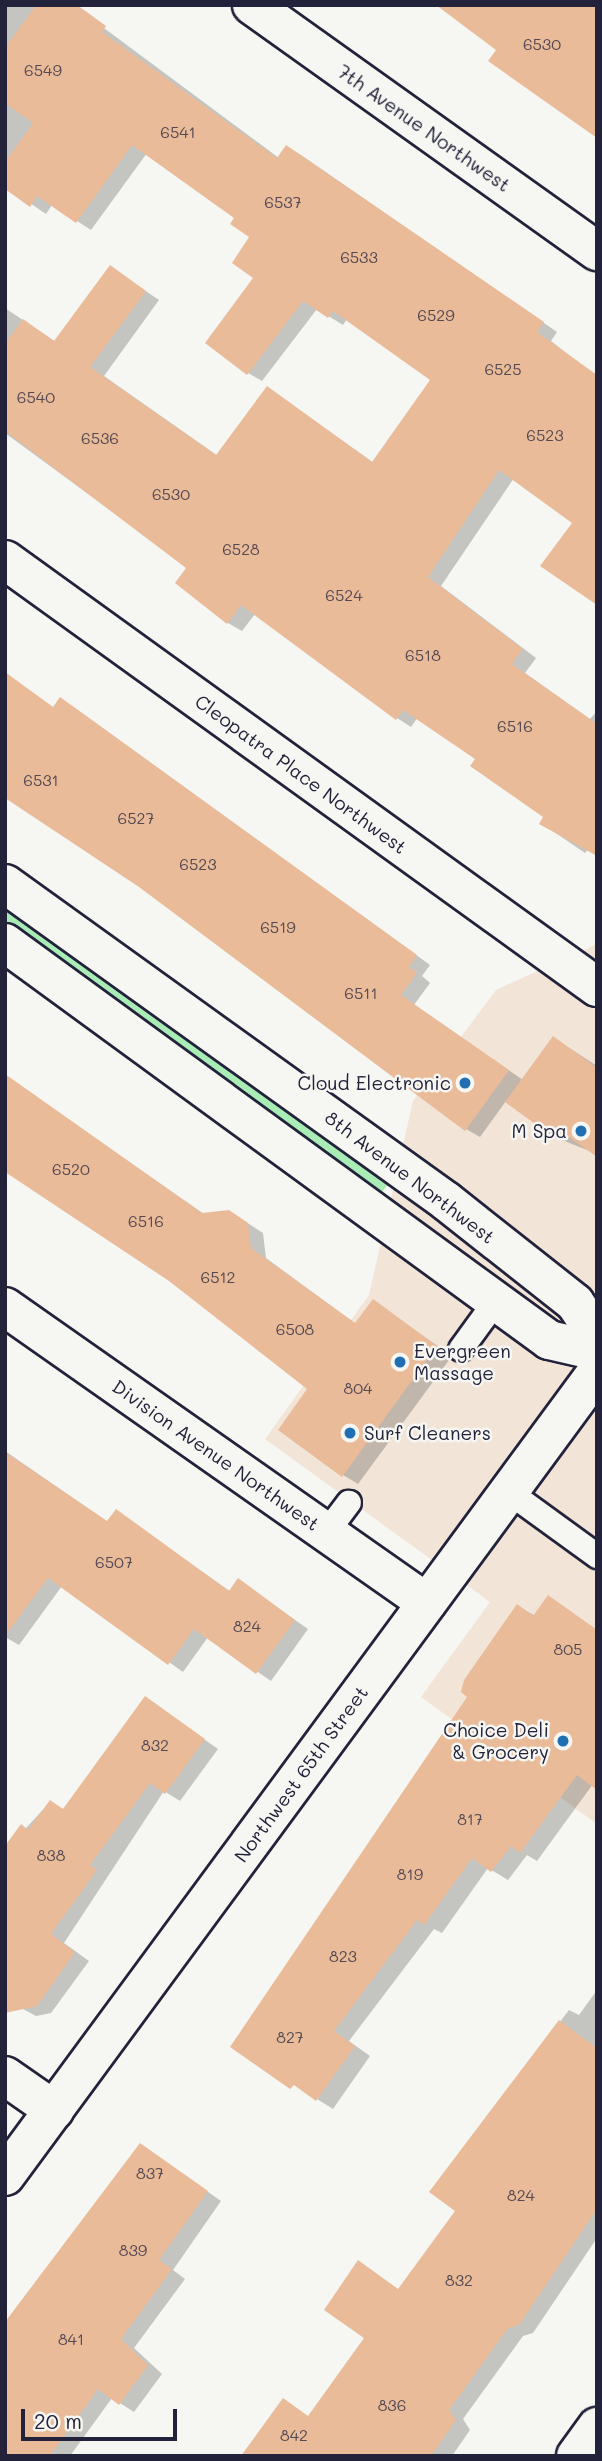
<!DOCTYPE html>
<html>
<head>
<meta charset="utf-8">
<style>
	body { margin:0 }
	#map { position:relative; width:602px; height:2461px; overflow:hidden; background:#f6f6f2; font-family:Mali,sans-serif }
	div>[style] { position:absolute }
	.built>* { inset:0; background:#f2e4d7 }
	.green>* { inset:0; background:#aaecb5; transform-origin:0 0 }
	.shadow>* { inset:0; background:#0003 }
	.building>* { inset:0; background:#e9bb99 }
	.roads { filter:drop-shadow(2px 0 #22223b) drop-shadow(-2px 0 #22223b) drop-shadow(0 2px #22223b) drop-shadow(0 -2px #22223b) }
	.service>* { height:24px; margin:-12px; padding:0 12px; transform-origin:12px; border-radius:12px; background:#f6f6f2 }
	.minor>* { height:38px; margin:-19px; padding:0 19px; transform-origin:19px; border-radius:19px; background:#f6f6f2 }
	.tertiary>* { height:38px; margin:-19px; padding:0 19px; transform-origin:19px; border-radius:19px; background:#f6f6f2 }
	.secondary>* { height:38px; margin:-19px; padding:0 19px; transform-origin:19px; border-radius:19px; background:#f6f6f2 }
	.dots>* { width:19px; height:19px; translate:-50% -50%; box-sizing:border-box; border:4px solid #f6f6f2; border-radius:50% }
	span { translate:-50% -50%; white-space:nowrap; text-align:center; line-height:1.15; -webkit-text-stroke:5px #f6f6f2; paint-order:stroke }
	.number-label { font-size:16px; color:#544852 }
	.number-label span { -webkit-text-stroke-width:0 }
	.street-label { font-size:19px; color:#22223b }
	.poi-label { font-size:19px; color:#22223b }
	.right { translate:-100% -50%; text-align:right }
	.left { translate:0 -50%; text-align:left }
	.frame { position:absolute; inset:0; border:7px solid #22223b; pointer-events:none }
	.scale { position:absolute; left:21px; top:2409px; width:156px; height:32px; box-sizing:border-box; border:4px solid #22223b; border-top:0; padding-left:9px; font-size:21px; line-height:24px; white-space:nowrap; color:#22223b; -webkit-text-stroke:5px #f6f6f2; paint-order:stroke }
</style>
</head>
<body>
<div id="map">
	<div class="built">
		<div style="clip-path:polygon(597px 944px,597px 1824px,421px 1697px,490px 1602px,265px 1439px,369px 1295px,413px 1101px,496px 990px)"></div>
	</div>
	<div class="green">
		<div style="left:5px;top:903px;width:475px;height:20px;rotate:36deg"></div>
	</div>
	<div class="shadow">
		<div style="clip-path:polygon(5px 5px,73px 5px,279px 158px,287px 147px,301px 155px,557px 332px,551px 341px,597px 377px,575px 523px,514px 478px,441px 586px,536px 658px,525px 673px,590px 719px,597px 711px,597px 854px,589px 848px,585px 853px,541px 823px,546px 817px,478px 758px,418px 717px,411px 727px,397px 718px,255px 614px,242px 631px,228px 623px,189px 568px,5px 433px,5px 308px,56px 342px,110px 267px,159px 300px,104px 376px,218px 456px,268px 388px,374px 463px,433px 379px,347px 319px,343px 325px,317px 309px,262px 381px,248px 373px,255px 278px,251px 237px,236px 218px,147px 153px,91px 230px,52px 205px,46px 214px,5px 186px)"></div>
		<div style="clip-path:polygon(5px 673px,54px 708px,75px 708px,430px 965px,422px 976px,430px 983px,414px 1005px,523px 1080px,554px 1038px,597px 1066px,597px 1154px,557px 1138px,506px 1101px,480px 1137px,466px 1129px)"></div>
		<div style="clip-path:polygon(5px 1076px,204px 1214px,229px 1211px,263px 1233px,266px 1258px,356px 1324px,373px 1301px,452px 1356px,358px 1484px,343px 1475px,309px 1389px)"></div>
		<div style="clip-path:polygon(5px 1451px,108px 1522px,116px 1511px,231px 1592px,239px 1581px,308px 1629px,271px 1681px,208px 1637px,183px 1672px,62px 1586px,19px 1645px,5px 1637px)"></div>
		<div style="clip-path:polygon(549px 1598px,597px 1630px,597px 1787px,593px 1784px,537px 1861px,527px 1855px,508px 1880px,488px 1868px,442px 1933px,434px 1929px,349px 2041px,370px 2056px,333px 2109px,232px 2046px,470px 1696px,518px 1606px,535px 1616px)"></div>
		<div style="clip-path:polygon(146px 1698px,218px 1749px,180px 1801px,164px 1791px,64px 1943px,89px 1961px,51px 2013px,36px 2016px,21px 2008px,5px 1851px,50px 1802px,65px 1810px)"></div>
		<div style="clip-path:polygon(597px 1990px,597px 2238px,533px 2333px,523px 2336px,463px 2419px,470px 2430px,452px 2456px,241px 2456px,283px 2401px,309px 2417px,367px 2338px,359px 2263px,399px 2290px,457px 2210px,431px 2191px,569px 2010px,579px 2015px)"></div>
		<div style="clip-path:polygon(141px 2145px,221px 2201px,173px 2270px,185px 2279px,134px 2348px,162px 2374px,134px 2412px,112px 2398px,70px 2456px,5px 2456px)"></div>
	</div>
	<div class="building">
		<div style="clip-path:polygon(36px 5px,77px 5px,106px 26px,102px 32px,277px 158px,286px 145px,544px 322px,537px 332px,597px 375px,597px 605px,540px 566px,572px 523px,499px 470px,428px 577px,523px 649px,512px 664px,597px 724px,597px 856px,539px 824px,543px 817px,470px 766px,475px 759px,403px 710px,396px 720px,241px 605px,227px 624px,175px 583px,186px 568px,5px 431px,5px 344px,23px 319px,54px 341px,110px 265px,146px 291px,90px 367px,216px 455px,267px 386px,372px 462px,430px 380px,333px 311px,328px 318px,303px 301px,247px 375px,205px 343px,253px 278px,232px 263px,249px 237px,230px 224px,234px 218px,132px 145px,76px 223px,37px 196px,30px 207px,5px 189px,5px 162px,33px 123px,5px 103px,5px 48px)"></div>
		<div style="clip-path:polygon(436px 5px,597px 5px,597px 138px,488px 61px,496px 50px)"></div>
		<div style="clip-path:polygon(5px 672px,53px 707px,60px 697px,417px 955px,409px 967px,417px 973px,401px 995px,509px 1070px,465px 1131px,139px 887px,5px 798px)"></div>
		<div style="clip-path:polygon(553px 1036px,597px 1068px,597px 1157px,562px 1132px,556px 1139px,505px 1102px)"></div>
		<div style="clip-path:polygon(5px 1074px,202px 1213px,229px 1210px,248px 1223px,251px 1248px,355px 1323px,373px 1299px,437px 1346px,342px 1477px,278px 1430px,307px 1389px,169px 1281px,5px 1172px)"></div>
		<div style="clip-path:polygon(5px 1452px,107px 1521px,116px 1509px,229px 1591px,238px 1578px,295px 1620px,256px 1674px,194px 1629px,168px 1665px,48px 1578px,5px 1636px)"></div>
		<div style="clip-path:polygon(548px 1595px,597px 1630px,597px 1790px,577px 1775px,520px 1853px,511px 1846px,491px 1872px,472px 1858px,424px 1925px,417px 1920px,334px 2031px,355px 2046px,316px 2101px,294px 2085px,290px 2089px,230px 2047px,467px 1697px,461px 1692px,464px 1680px,517px 1604px,533px 1616px)"></div>
		<div style="clip-path:polygon(145px 1696px,205px 1739px,165px 1794px,150px 1783px,90px 1865px,97px 1870px,51px 1934px,75px 1952px,37px 2006px,5px 2013px,5px 1846px,21px 1824px,28px 1830px,50px 1800px,63px 1809px)"></div>
		<div style="clip-path:polygon(559px 2020px,597px 2048px,597px 2209px,519px 2325px,508px 2328px,449px 2410px,456px 2420px,431px 2456px,241px 2456px,283px 2398px,308px 2416px,364px 2338px,324px 2310px,358px 2260px,398px 2289px,455px 2211px,429px 2192px)"></div>
		<div style="clip-path:polygon(140px 2143px,208px 2191px,159px 2260px,172px 2269px,121px 2339px,148px 2365px,119px 2405px,98px 2389px,50px 2456px,5px 2456px,5px 2322px)"></div>
	</div>
	<div class="roads">
		<div class="service">
			<div style="left:461px;top:1349px;width:59px;rotate:-53.9deg"></div>
			<div style="left:509px;top:1492px;width:109px;rotate:36deg"></div>
			<div style="left:326px;top:1533px;width:38px;rotate:-53deg"></div>
		</div>
		<div class="minor">
			<div style="left:252px;top:5px;width:424px;rotate:35.5deg"></div>
			<div style="left:5px;top:560px;width:730px;rotate:35.8deg"></div>
			<div style="left:5px;top:1307px;width:515px;rotate:35.05deg"></div>
			<div style="left:5px;top:2076px;width:60px;rotate:34.8deg"></div>
			<div style="left:576px;top:2456px;width:36px;rotate:-54deg"></div>
		</div>
		<div class="tertiary">
			<div style="left:5px;top:2176px;width:998px;rotate:-53.64deg"></div>
		</div>
		<div class="secondary">
			<div style="left:5px;top:884px;width:543px;rotate:35.71deg"></div>
			<div style="left:446px;top:1201px;width:164px;rotate:38.3deg"></div>
			<div style="left:575px;top:1303px;width:40px;rotate:56deg"></div>
			<div style="left:5px;top:943px;width:673px;rotate:36.12deg"></div>
			<div style="left:549px;top:1340px;width:49px;rotate:12.9deg"></div>
		</div>
	</div>
	<div class="dots">
		<div style="left:465px;top:1083px;background:#1f6fb2"></div>
		<div style="left:581px;top:1131px;background:#1f6fb2"></div>
		<div style="left:400px;top:1362px;background:#1f6fb2"></div>
		<div style="left:350px;top:1433px;background:#1f6fb2"></div>
		<div style="left:563px;top:1741px;background:#1f6fb2"></div>
	</div>
	<div class="number-label">
		<span style="left:542px;top:44px">6530</span>
		<span style="left:43px;top:70px">6549</span>
		<span style="left:178px;top:132px">6541</span>
		<span style="left:283px;top:202px">6537</span>
		<span style="left:359px;top:257px">6533</span>
		<span style="left:436px;top:315px">6529</span>
		<span style="left:503px;top:369px">6525</span>
		<span style="left:36px;top:397px">6540</span>
		<span style="left:545px;top:435px">6523</span>
		<span style="left:100px;top:438px">6536</span>
		<span style="left:171px;top:494px">6530</span>
		<span style="left:241px;top:549px">6528</span>
		<span style="left:344px;top:595px">6524</span>
		<span style="left:423px;top:655px">6518</span>
		<span style="left:515px;top:726px">6516</span>
		<span style="left:41px;top:780px">6531</span>
		<span style="left:136px;top:818px">6527</span>
		<span style="left:198px;top:864px">6523</span>
		<span style="left:278px;top:927px">6519</span>
		<span style="left:361px;top:993px">6511</span>
		<span style="left:71px;top:1169px">6520</span>
		<span style="left:146px;top:1221px">6516</span>
		<span style="left:218px;top:1277px">6512</span>
		<span style="left:295px;top:1329px">6508</span>
		<span style="left:358px;top:1388px">804</span>
		<span style="left:114px;top:1562px">6507</span>
		<span style="left:247px;top:1626px">824</span>
		<span style="left:568px;top:1649px">805</span>
		<span style="left:155px;top:1745px">832</span>
		<span style="left:470px;top:1819px">817</span>
		<span style="left:51px;top:1855px">838</span>
		<span style="left:410px;top:1874px">819</span>
		<span style="left:343px;top:1956px">823</span>
		<span style="left:290px;top:2037px">827</span>
		<span style="left:150px;top:2173px">837</span>
		<span style="left:521px;top:2195px">824</span>
		<span style="left:133px;top:2250px">839</span>
		<span style="left:459px;top:2280px">832</span>
		<span style="left:71px;top:2339px">841</span>
		<span style="left:392px;top:2405px">836</span>
		<span style="left:294px;top:2435px">842</span>
	</div>
	<div class="street-label">
		<span style="left:424px;top:128px;rotate:35deg">7th Avenue Northwest</span>
		<span style="left:301px;top:774px;rotate:36deg">Cleopatra Place Northwest</span>
		<span style="left:410px;top:1177px;rotate:37deg">8th Avenue Northwest</span>
		<span style="left:216px;top:1455px;rotate:35deg">Division Avenue Northwest</span>
		<span style="left:301px;top:1774px;rotate:-54deg">Northwest 65th Street</span>
	</div>
	<div class="poi-label">
		<span class="right" style="left:451px;top:1083px">Cloud Electronic</span>
		<span class="right" style="left:567px;top:1131px">M Spa</span>
		<span class="left" style="left:414px;top:1362px">Evergreen<br>Massage</span>
		<span class="left" style="left:364px;top:1433px">Surf Cleaners</span>
		<span class="right" style="left:549px;top:1741px">Choice Deli<br>&amp; Grocery</span>
	</div>
	<div class="frame"></div>
	<div class="scale">20 m</div>
</div>
</body>
</html>
